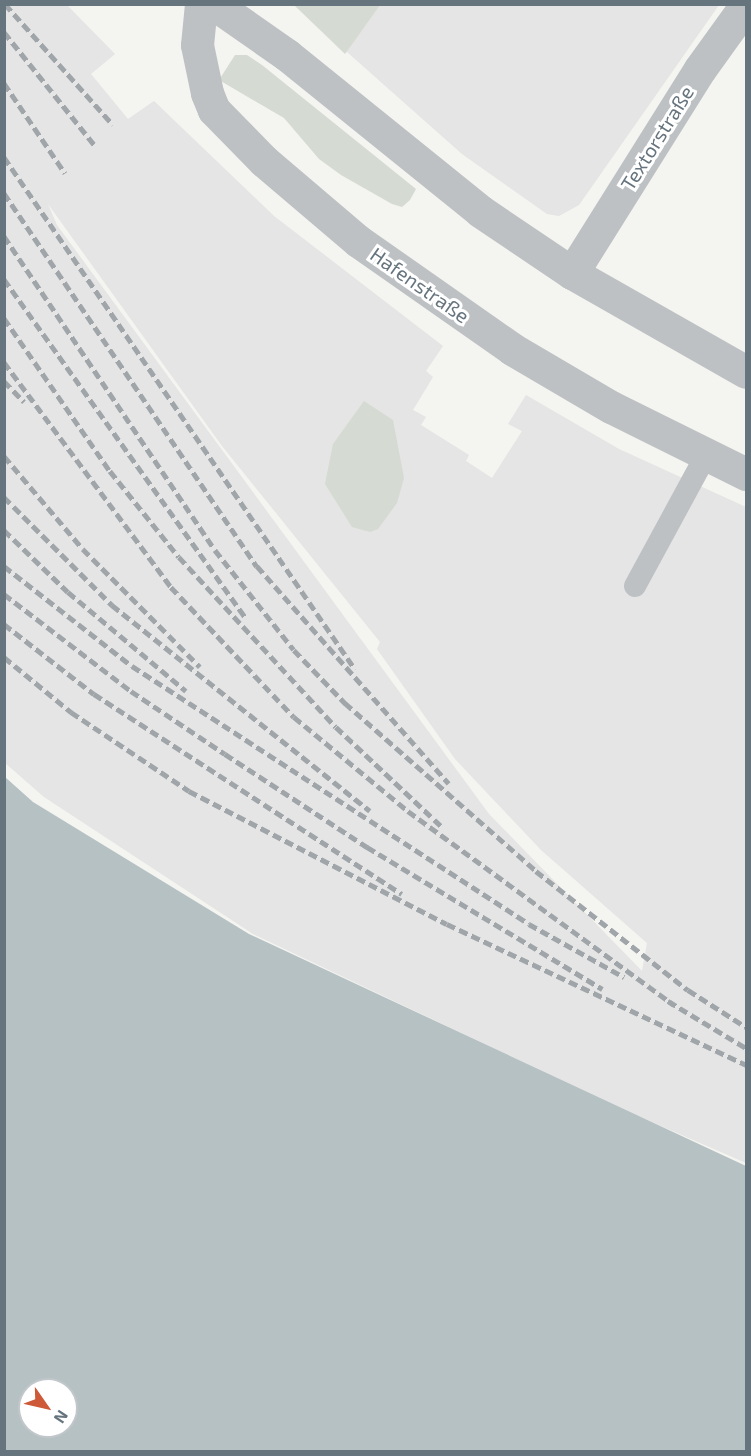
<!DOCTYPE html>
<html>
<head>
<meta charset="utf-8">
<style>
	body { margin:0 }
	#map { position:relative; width:751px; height:1456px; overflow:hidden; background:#f4f4f0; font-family:"Exo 2",sans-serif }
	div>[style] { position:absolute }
	.built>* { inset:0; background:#e4e5e4 }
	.green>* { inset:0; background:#d5dad2 }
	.water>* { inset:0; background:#b6c1c4 }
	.lane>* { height:22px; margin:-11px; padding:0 11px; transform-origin:11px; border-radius:11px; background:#bdc1c4 }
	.street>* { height:33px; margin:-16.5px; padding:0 16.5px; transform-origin:16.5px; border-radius:16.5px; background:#bdc1c4 }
	.rail>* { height:4.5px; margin-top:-2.25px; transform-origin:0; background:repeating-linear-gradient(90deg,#9fa5a9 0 9px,transparent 0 13.5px) }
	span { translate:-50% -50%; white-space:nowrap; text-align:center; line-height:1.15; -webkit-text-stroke:6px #fff; paint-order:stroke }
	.street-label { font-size:20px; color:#66747e }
	.frame { position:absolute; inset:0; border:6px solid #66747e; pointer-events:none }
	.north { position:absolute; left:18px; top:1378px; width:60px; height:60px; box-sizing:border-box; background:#fff; border:2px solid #c2c7cb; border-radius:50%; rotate:124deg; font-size:16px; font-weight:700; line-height:24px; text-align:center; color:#66747e }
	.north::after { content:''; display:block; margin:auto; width:21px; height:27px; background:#cd5938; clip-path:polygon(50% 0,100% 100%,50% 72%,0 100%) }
</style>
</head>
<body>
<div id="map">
	<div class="built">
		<div style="clip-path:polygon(evenodd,5px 5px,67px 5px,115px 54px,91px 74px,128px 119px,154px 101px,274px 216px,443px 346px,426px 371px,433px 377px,413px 410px,426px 417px,421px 425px,469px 455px,466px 461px,492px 478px,522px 431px,508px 424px,526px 395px,619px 449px,746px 507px,746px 1163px,615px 1106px,253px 934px,44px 797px,5px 763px,5px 5px,48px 204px,222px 446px,380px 642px,377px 649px,455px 759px,541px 850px,647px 943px,642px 971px,489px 814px,57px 225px,48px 204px)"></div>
		<div style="clip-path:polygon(294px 5px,719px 5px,579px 205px,559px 216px,547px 214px,462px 154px)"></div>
	</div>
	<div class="green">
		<div style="clip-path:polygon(294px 5px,380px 5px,345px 54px)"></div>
		<div style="clip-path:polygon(235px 55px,247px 55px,262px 65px,416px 189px,410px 200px,402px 207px,392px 204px,341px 175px,319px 159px,284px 118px,219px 80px)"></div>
		<div style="clip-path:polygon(364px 401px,393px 420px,404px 478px,397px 503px,378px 529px,370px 532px,352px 527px,325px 484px,333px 444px)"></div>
	</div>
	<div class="water">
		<div style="clip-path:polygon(evenodd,5px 777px,33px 802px,249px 934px,746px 1166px,746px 1451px,5px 1451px,5px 777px,30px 1390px,66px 1390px,66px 1426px,30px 1426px,30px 1390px)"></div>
	</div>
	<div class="lane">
		<div style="left:635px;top:586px;width:149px;rotate:-61.5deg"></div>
	</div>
	<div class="street">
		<div style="left:201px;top:4px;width:41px;rotate:95.6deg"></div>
		<div style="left:197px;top:45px;width:49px;rotate:78.2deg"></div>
		<div style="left:207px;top:93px;width:18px;rotate:68deg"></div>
		<div style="left:214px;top:110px;width:71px;rotate:45.6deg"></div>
		<div style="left:264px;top:161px;width:123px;rotate:40.4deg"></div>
		<div style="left:358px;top:241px;width:188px;rotate:35deg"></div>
		<div style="left:512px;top:349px;width:115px;rotate:30.4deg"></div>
		<div style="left:611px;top:407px;width:151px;rotate:26.4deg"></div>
		<div style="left:214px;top:4px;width:89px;rotate:34.9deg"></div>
		<div style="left:287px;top:55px;width:248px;rotate:38.9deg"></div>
		<div style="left:480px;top:211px;width:111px;rotate:34deg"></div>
		<div style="left:572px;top:273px;width:200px;rotate:29.6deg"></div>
		<div style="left:572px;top:273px;width:241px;rotate:-57.9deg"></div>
		<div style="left:700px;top:69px;width:79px;rotate:-54.3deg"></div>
	</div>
	<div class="rail">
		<div style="left:5px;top:4px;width:162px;rotate:48.2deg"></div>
		<div style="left:4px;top:32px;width:147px;rotate:51.3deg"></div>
		<div style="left:4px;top:83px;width:109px;rotate:55.9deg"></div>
		<div style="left:4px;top:157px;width:621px;rotate:55.57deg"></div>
		<div style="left:4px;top:193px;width:451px;rotate:55.9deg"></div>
		<div style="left:257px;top:566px;width:290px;rotate:48.6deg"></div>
		<div style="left:4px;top:236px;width:378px;rotate:56.1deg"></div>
		<div style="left:215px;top:550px;width:127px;rotate:51.7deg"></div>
		<div style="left:294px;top:650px;width:74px;rotate:46.1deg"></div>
		<div style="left:345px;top:703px;width:254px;rotate:41.3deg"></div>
		<div style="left:536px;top:871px;width:193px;rotate:38.1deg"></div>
		<div style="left:688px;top:990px;width:69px;rotate:32.5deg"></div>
		<div style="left:4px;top:279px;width:415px;rotate:54.5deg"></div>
		<div style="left:4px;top:318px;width:186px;rotate:55.3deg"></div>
		<div style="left:110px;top:471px;width:110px;rotate:51.3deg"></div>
		<div style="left:179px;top:557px;width:231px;rotate:47.3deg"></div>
		<div style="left:336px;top:727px;width:144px;rotate:43.3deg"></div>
		<div style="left:4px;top:362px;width:280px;rotate:53.4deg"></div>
		<div style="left:171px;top:587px;width:179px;rotate:46.6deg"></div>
		<div style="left:294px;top:717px;width:148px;rotate:39.5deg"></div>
		<div style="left:408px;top:811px;width:329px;rotate:36.1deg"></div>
		<div style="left:4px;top:381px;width:29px;rotate:46deg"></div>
		<div style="left:4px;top:456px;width:122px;rotate:49.7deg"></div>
		<div style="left:83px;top:549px;width:166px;rotate:45.2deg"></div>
		<div style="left:4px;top:497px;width:153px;rotate:45deg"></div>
		<div style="left:112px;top:605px;width:330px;rotate:38.6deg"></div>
		<div style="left:4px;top:530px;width:89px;rotate:44.1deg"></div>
		<div style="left:68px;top:592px;width:154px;rotate:40deg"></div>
		<div style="left:4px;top:566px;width:162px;rotate:38deg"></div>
		<div style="left:132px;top:666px;width:473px;rotate:33deg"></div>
		<div style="left:529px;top:924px;width:109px;rotate:29.2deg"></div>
		<div style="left:4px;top:594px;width:160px;rotate:37.4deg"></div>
		<div style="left:131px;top:691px;width:113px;rotate:33.8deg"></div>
		<div style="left:225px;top:754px;width:170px;rotate:33.2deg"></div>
		<div style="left:367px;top:847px;width:275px;rotate:31.1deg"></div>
		<div style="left:4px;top:624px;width:114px;rotate:37.9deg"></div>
		<div style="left:94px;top:694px;width:367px;rotate:33deg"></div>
		<div style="left:4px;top:657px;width:87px;rotate:39.4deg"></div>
		<div style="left:71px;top:712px;width:142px;rotate:33.8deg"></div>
		<div style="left:189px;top:791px;width:290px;rotate:27.3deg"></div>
		<div style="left:447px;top:924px;width:331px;rotate:25.2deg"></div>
		<div style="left:668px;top:1001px;width:91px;rotate:31.1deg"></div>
	</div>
	<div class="street-label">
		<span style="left:657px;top:138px;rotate:-58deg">Textorstraße</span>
		<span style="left:420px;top:285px;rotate:35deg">Hafenstraße</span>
	</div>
	<div class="frame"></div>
	<div class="north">N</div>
</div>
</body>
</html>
